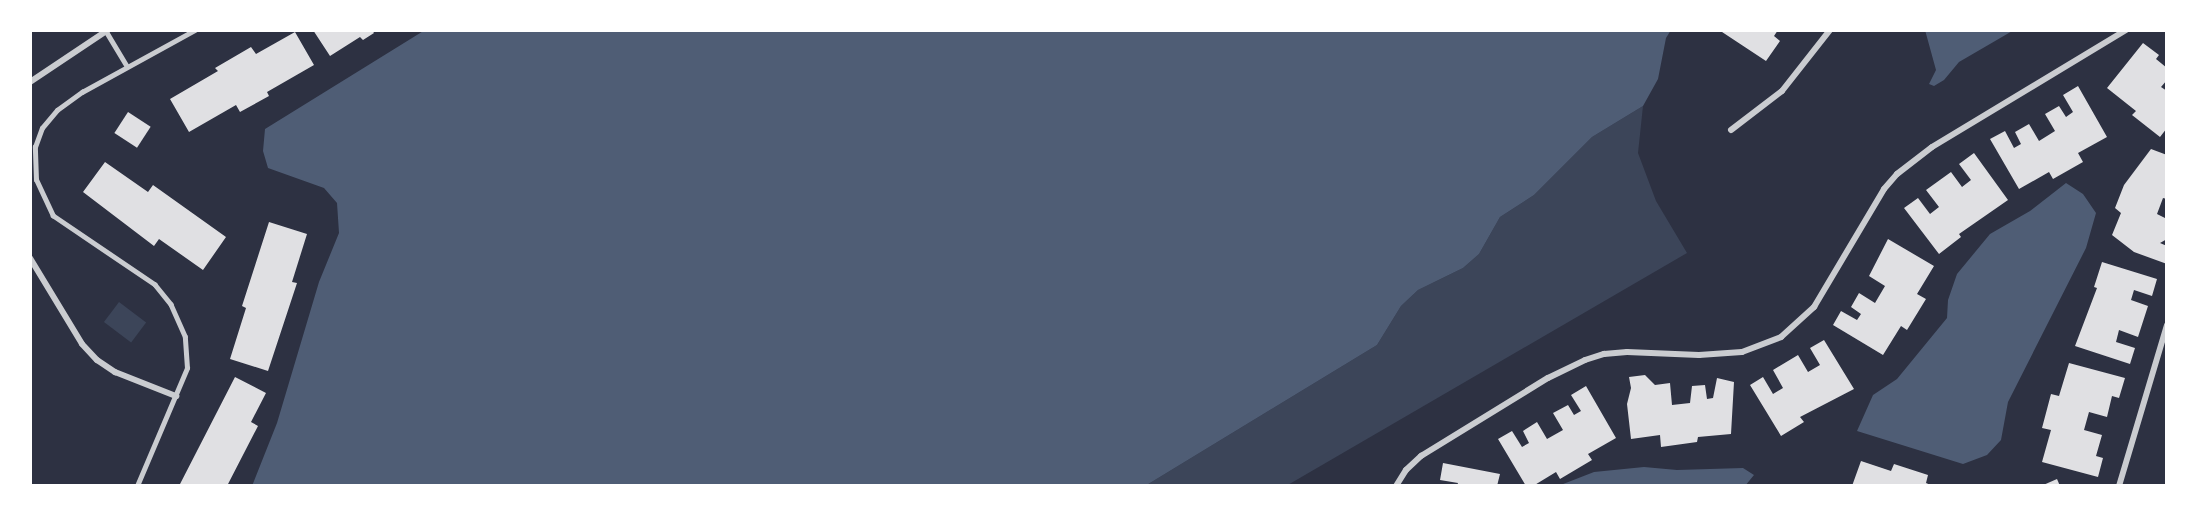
<!DOCTYPE html>
<html>
<head>
<meta charset="utf-8">
<style>
	body { margin:0 }
	#map { position:relative; width:2197px; height:516px; overflow:hidden; background:#2d3142; font-family:Figtree,sans-serif }
	div>[style] { position:absolute }
	.green>* { inset:0; background:#3c4559; transform-origin:0 0 }
	.water>* { inset:0; background:#4f5d75 }
	.building>* { inset:0; background:#e0e0e3; transform-origin:0 0 }
	.service>* { height:4.5px; margin:-2.25px; padding:0 2.25px; transform-origin:2.25px; border-radius:2.25px; background:#caccd0 }
	.minor>* { height:6px; margin:-3px; padding:0 3px; transform-origin:3px; border-radius:3px; background:#caccd0 }
	span { translate:-50% -50%; white-space:nowrap; text-align:center; line-height:1.15; -webkit-text-stroke:6px #fff; paint-order:stroke }
	.frame { position:absolute; inset:0; border:32px solid #fff; pointer-events:none }
</style>
</head>
<body>
<div id="map">
	<div class="green">
		<div style="clip-path:polygon(1643px 106px,1638px 153px,1656px 201px,1687px 253px,1286px 486px,1145px 486px,1377px 345px,1401px 306px,1418px 290px,1463px 268px,1479px 254px,1500px 217px,1534px 195px,1592px 137px)"></div>
		<div style="left:119px;top:302px;width:34px;height:25px;rotate:37deg"></div>
	</div>
	<div class="water">
		<div style="clip-path:polygon(425px 30px,1671px 30px,1666px 38px,1658px 79px,1643px 106px,1592px 137px,1534px 195px,1500px 217px,1479px 254px,1463px 268px,1418px 290px,1401px 306px,1377px 345px,1145px 486px,252px 486px,277px 423px,319px 282px,339px 233px,337px 203px,324px 188px,268px 168px,263px 151px,265px 129px)"></div>
		<div style="clip-path:polygon(1925px 30px,2014px 30px,1959px 62px,1944px 80px,1934px 86px,1929px 84px,1936px 70px)"></div>
		<div style="clip-path:polygon(2066px 183px,2083px 194px,2096px 213px,2086px 248px,2008px 402px,2001px 440px,1987px 455px,1963px 464px,1857px 431px,1873px 395px,1897px 379px,1947px 318px,1948px 300px,1957px 274px,1990px 234px,2030px 211px)"></div>
		<div style="clip-path:polygon(1644px 467px,1677px 470px,1743px 468px,1754px 475px,1745px 486px,1558px 486px,1594px 472px)"></div>
	</div>
	<div class="building">
		<div style="clip-path:polygon(313px 30px,372px 30px,374px 33px,363px 40px,360px 37px,330px 56px)"></div>
		<div style="clip-path:polygon(1719px 30px,1778px 30px,1774px 36px,1780px 41px,1766px 61px)"></div>
		<div style="clip-path:polygon(295px 32px,314px 65px,267px 92px,269px 96px,240px 112px,236px 105px,189px 132px,170px 99px,218px 71px,215px 68px,251px 47px,256px 54px)"></div>
		<div style="clip-path:polygon(2143px 43px,2159px 55px,2156px 59px,2167px 68px,2167px 80px,2161px 87px,2167px 91px,2167px 128px,2160px 137px,2132px 115px,2136px 111px,2107px 88px)"></div>
		<div style="clip-path:polygon(2078px 86px,2107px 137px,2078px 153px,2083px 162px,2053px 179px,2049px 172px,2019px 189px,1990px 139px,2005px 131px,2014px 148px,2021px 144px,2015px 132px,2029px 124px,2039px 141px,2055px 131px,2045px 114px,2059px 106px,2066px 117px,2073px 112px,2063px 95px)"></div>
		<div style="left:128px;top:112px;width:27px;height:25px;rotate:33deg"></div>
		<div style="clip-path:polygon(2151px 149px,2167px 155px,2167px 199px,2163px 198px,2157px 214px,2167px 219px,2167px 239px,2160px 243px,2167px 246px,2167px 264px,2134px 252px,2112px 235px,2121px 213px,2115px 208px,2124px 185px)"></div>
		<div style="clip-path:polygon(1974px 153px,2008px 200px,1959px 234px,1961px 237px,1939px 254px,1904px 208px,1918px 198px,1930px 214px,1939px 207px,1926px 190px,1951px 172px,1962px 187px,1971px 180px,1959px 164px)"></div>
		<div style="clip-path:polygon(105px 162px,148px 192px,153px 185px,226px 237px,203px 270px,159px 239px,154px 246px,83px 192px)"></div>
		<div style="clip-path:polygon(269px 222px,307px 234px,292px 282px,297px 283px,268px 371px,230px 359px,246px 308px,242px 306px)"></div>
		<div style="clip-path:polygon(1888px 239px,1934px 266px,1917px 294px,1926px 299px,1907px 330px,1901px 326px,1883px 355px,1833px 325px,1841px 311px,1857px 320px,1861px 314px,1851px 307px,1859px 293px,1875px 303px,1885px 286px,1869px 276px)"></div>
		<div style="clip-path:polygon(2102px 262px,2157px 279px,2152px 296px,2134px 290px,2131px 300px,2148px 306px,2138px 337px,2119px 330px,2116px 342px,2135px 348px,2130px 364px,2075px 346px,2097px 288px,2094px 287px)"></div>
		<div style="clip-path:polygon(1824px 340px,1854px 389px,1800px 417px,1804px 422px,1781px 436px,1750px 385px,1763px 377px,1773px 394px,1783px 388px,1773px 370px,1798px 355px,1808px 372px,1820px 365px,1810px 348px)"></div>
		<div style="clip-path:polygon(2069px 363px,2125px 378px,2119px 398px,2112px 396px,2107px 417px,2089px 412px,2084px 430px,2102px 435px,2096px 456px,2103px 458px,2098px 477px,2042px 462px,2051px 430px,2042px 428px,2051px 394px,2059px 396px)"></div>
		<div style="clip-path:polygon(1645px 375px,1655px 385px,1670px 383px,1672px 405px,1690px 403px,1692px 386px,1705px 385px,1707px 399px,1713px 398px,1717px 378px,1734px 382px,1731px 434px,1698px 437px,1697px 442px,1661px 447px,1660px 435px,1631px 439px,1627px 404px,1631px 388px,1629px 377px)"></div>
		<div style="clip-path:polygon(235px 377px,266px 393px,251px 422px,258px 426px,227px 486px,179px 486px)"></div>
		<div style="clip-path:polygon(1586px 386px,1616px 438px,1588px 454px,1592px 460px,1560px 479px,1556px 472px,1533px 486px,1526px 486px,1498px 439px,1512px 431px,1522px 447px,1529px 443px,1523px 431px,1537px 422px,1547px 439px,1563px 430px,1553px 413px,1568px 405px,1574px 415px,1581px 411px,1571px 395px)"></div>
		<div style="clip-path:polygon(1861px 461px,1891px 471px,1894px 464px,1928px 475px,1926px 483px,1933px 486px,1852px 486px)"></div>
		<div style="clip-path:polygon(1443px 463px,1500px 474px,1497px 486px,1457px 486px,1458px 483px,1440px 480px)"></div>
		<div style="clip-path:polygon(2057px 479px,2060px 486px,2041px 486px)"></div>
	</div>
	<div class="service">
		<div style="left:106px;top:31px;width:41px;rotate:59deg"></div>
		<div style="left:137px;top:486px;width:128px;rotate:-67deg"></div>
		<div style="left:187px;top:368px;width:31px;rotate:-94deg"></div>
		<div style="left:185px;top:337px;width:35px;rotate:-114deg"></div>
		<div style="left:171px;top:305px;width:26px;rotate:-129deg"></div>
		<div style="left:155px;top:285px;width:123px;rotate:-145.9deg"></div>
		<div style="left:53px;top:216px;width:40px;rotate:-115deg"></div>
		<div style="left:36px;top:180px;width:33px;rotate:-92deg"></div>
		<div style="left:35px;top:147px;width:20px;rotate:-70deg"></div>
		<div style="left:42px;top:128px;width:23px;rotate:-50deg"></div>
		<div style="left:57px;top:110px;width:31px;rotate:-36deg"></div>
		<div style="left:82px;top:92px;width:129px;rotate:-28.8deg"></div>
	</div>
	<div class="minor">
		<div style="left:30px;top:82px;width:94px;rotate:-33.7deg"></div>
		<div style="left:1731px;top:130px;width:64px;rotate:-37.4deg"></div>
		<div style="left:1782px;top:91px;width:78px;rotate:-51.8deg"></div>
		<div style="left:30px;top:258px;width:100px;rotate:58.8deg"></div>
		<div style="left:82px;top:344px;width:22px;rotate:47deg"></div>
		<div style="left:97px;top:360px;width:22px;rotate:34deg"></div>
		<div style="left:115px;top:372px;width:66px;rotate:21.5deg"></div>
		<div style="left:1396px;top:486px;width:19px;rotate:-58deg"></div>
		<div style="left:1406px;top:470px;width:21px;rotate:-43deg"></div>
		<div style="left:1421px;top:456px;width:149px;rotate:-31.6deg"></div>
		<div style="left:1548px;top:378px;width:41px;rotate:-25.9deg"></div>
		<div style="left:1585px;top:360px;width:20px;rotate:-18deg"></div>
		<div style="left:1604px;top:354px;width:23px;rotate:-5deg"></div>
		<div style="left:1627px;top:352px;width:72px;rotate:2.4deg"></div>
		<div style="left:1699px;top:355px;width:43px;rotate:-4deg"></div>
		<div style="left:1742px;top:352px;width:42px;rotate:-21deg"></div>
		<div style="left:1781px;top:337px;width:45px;rotate:-42.3deg"></div>
		<div style="left:1814px;top:307px;width:137px;rotate:-59.3deg"></div>
		<div style="left:1884px;top:189px;width:20px;rotate:-49deg"></div>
		<div style="left:1897px;top:174px;width:44px;rotate:-37.6deg"></div>
		<div style="left:1932px;top:147px;width:227px;rotate:-31.1deg"></div>
		<div style="left:2119px;top:486px;width:168px;rotate:-73.4deg"></div>
	</div>
	<div class="frame"></div>
</div>
</body>
</html>
